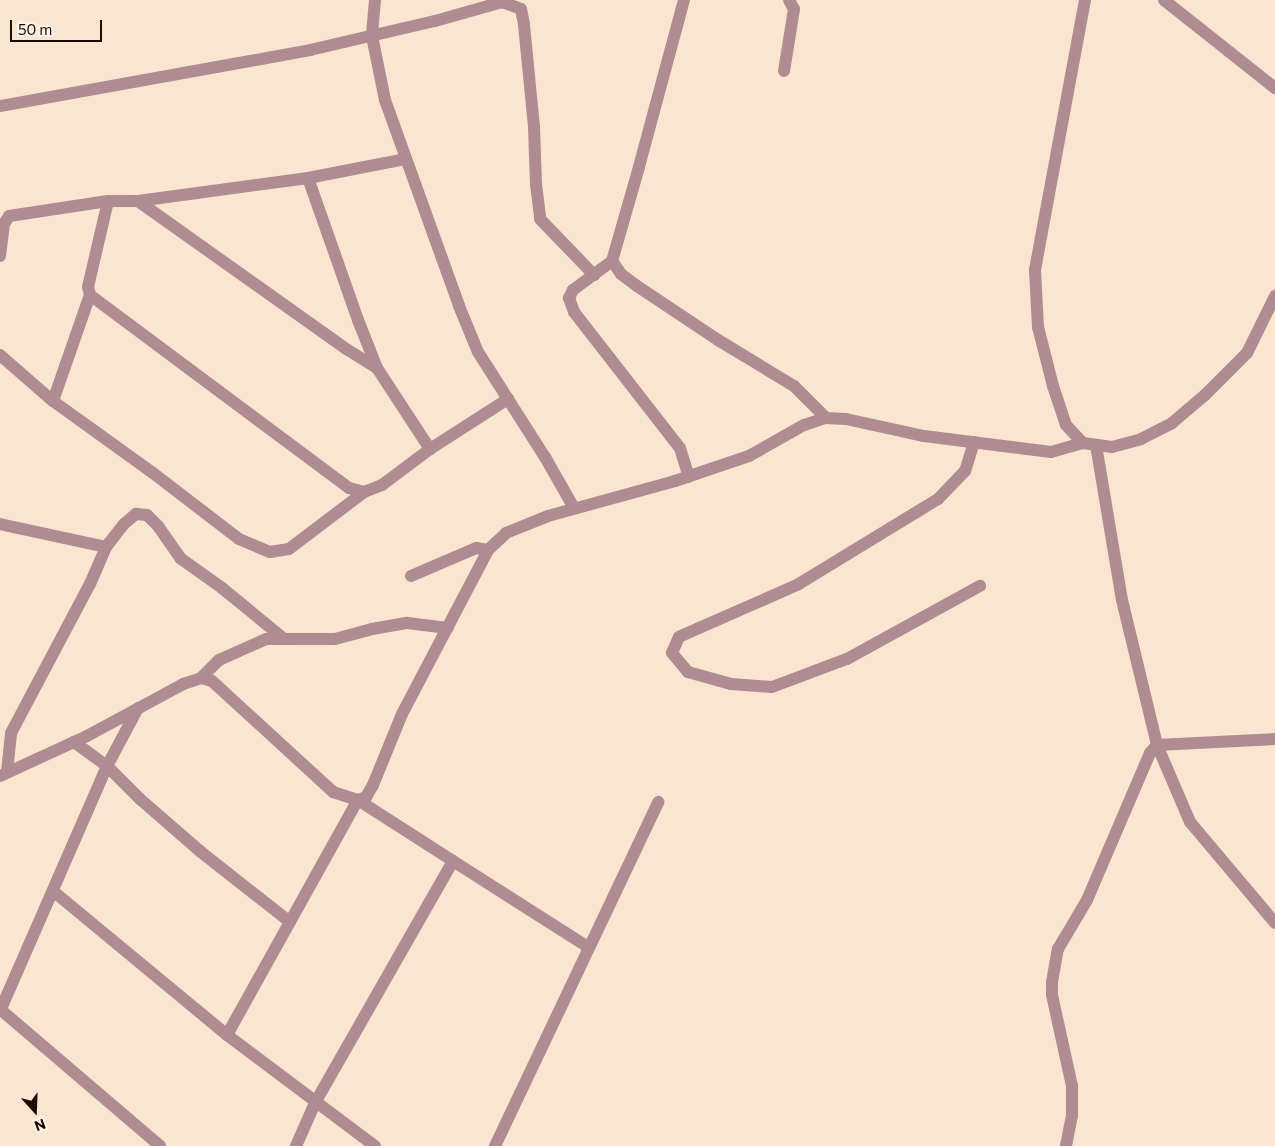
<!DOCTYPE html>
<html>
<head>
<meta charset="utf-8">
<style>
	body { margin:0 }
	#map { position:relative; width:1275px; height:1146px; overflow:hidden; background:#fae5d1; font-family:Commissioner,sans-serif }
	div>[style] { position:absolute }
	.minor>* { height:12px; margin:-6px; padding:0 6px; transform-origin:6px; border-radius:6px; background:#ae8c92 }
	span { translate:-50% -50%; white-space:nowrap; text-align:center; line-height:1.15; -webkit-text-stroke:4px #fff4ea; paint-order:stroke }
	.north { position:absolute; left:10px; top:1086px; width:50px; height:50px; -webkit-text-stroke:4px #fff4ea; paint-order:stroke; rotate:160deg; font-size:14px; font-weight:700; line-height:20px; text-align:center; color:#1c0b00 }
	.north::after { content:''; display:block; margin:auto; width:18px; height:22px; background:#1c0b00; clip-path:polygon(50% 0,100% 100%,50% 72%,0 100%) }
	.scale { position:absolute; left:10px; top:20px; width:92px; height:22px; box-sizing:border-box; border:2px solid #1c0b00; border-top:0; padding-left:6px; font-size:15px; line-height:18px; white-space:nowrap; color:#1c0b00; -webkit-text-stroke:4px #fff4ea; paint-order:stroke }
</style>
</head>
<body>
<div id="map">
	<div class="minor">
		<div style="left:375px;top:0;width:36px;rotate:95deg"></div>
		<div style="left:372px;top:36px;width:65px;rotate:78.5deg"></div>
		<div style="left:385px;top:100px;width:219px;rotate:70.2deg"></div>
		<div style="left:459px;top:306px;width:50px;rotate:67.6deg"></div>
		<div style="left:478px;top:352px;width:125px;rotate:57.5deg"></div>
		<div style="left:545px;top:457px;width:59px;rotate:60.4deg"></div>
		<div style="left:684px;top:0;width:173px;rotate:105.1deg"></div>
		<div style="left:639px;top:167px;width:98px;rotate:106deg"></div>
		<div style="left:612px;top:261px;width:16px;rotate:55deg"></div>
		<div style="left:621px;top:274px;width:20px;rotate:37deg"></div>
		<div style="left:637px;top:286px;width:97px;rotate:33.7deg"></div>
		<div style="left:718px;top:340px;width:89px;rotate:31.2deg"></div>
		<div style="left:794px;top:386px;width:45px;rotate:45deg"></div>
		<div style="left:1085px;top:0;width:275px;rotate:100.5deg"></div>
		<div style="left:1035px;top:270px;width:57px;rotate:87deg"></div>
		<div style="left:1038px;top:327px;width:61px;rotate:75.7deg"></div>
		<div style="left:1053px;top:386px;width:41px;rotate:71.6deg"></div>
		<div style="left:1066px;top:425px;width:25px;rotate:47deg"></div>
		<div style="left:1083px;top:443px;width:29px;rotate:8deg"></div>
		<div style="left:1112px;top:447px;width:30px;rotate:-15deg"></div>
		<div style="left:1141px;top:439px;width:35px;rotate:-27deg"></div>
		<div style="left:1172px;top:423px;width:43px;rotate:-40.3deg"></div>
		<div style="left:1205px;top:395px;width:59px;rotate:-45deg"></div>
		<div style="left:1247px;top:353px;width:64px;rotate:-63.8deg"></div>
		<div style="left:1164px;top:0;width:142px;rotate:38.4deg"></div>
		<div style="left:784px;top:71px;width:63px;rotate:-80.8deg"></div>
		<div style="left:794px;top:9px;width:10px;rotate:-119deg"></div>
		<div style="left:0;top:106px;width:315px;rotate:-10.2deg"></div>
		<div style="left:310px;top:50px;width:128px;rotate:-13.1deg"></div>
		<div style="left:435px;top:21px;width:70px;rotate:-15.8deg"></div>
		<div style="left:502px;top:2px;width:20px;rotate:20deg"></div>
		<div style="left:521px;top:9px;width:16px;rotate:79deg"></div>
		<div style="left:524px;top:25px;width:102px;rotate:84.4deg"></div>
		<div style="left:534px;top:127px;width:57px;rotate:88deg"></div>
		<div style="left:536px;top:184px;width:35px;rotate:83deg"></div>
		<div style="left:540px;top:219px;width:78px;rotate:46deg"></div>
		<div style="left:308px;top:178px;width:151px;rotate:70.6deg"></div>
		<div style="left:358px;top:320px;width:52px;rotate:68.4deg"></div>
		<div style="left:108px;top:201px;width:88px;rotate:103.1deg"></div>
		<div style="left:88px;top:287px;width:8px;rotate:76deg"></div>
		<div style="left:90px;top:295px;width:323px;rotate:36.7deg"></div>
		<div style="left:349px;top:488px;width:16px;rotate:15deg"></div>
		<div style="left:364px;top:492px;width:19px;rotate:-21deg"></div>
		<div style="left:382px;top:485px;width:60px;rotate:-36.9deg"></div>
		<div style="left:430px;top:449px;width:93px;rotate:-32.7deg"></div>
		<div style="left:138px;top:201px;width:257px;rotate:35.4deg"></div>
		<div style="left:348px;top:350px;width:34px;rotate:32deg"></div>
		<div style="left:377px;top:368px;width:97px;rotate:56.8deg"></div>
		<div style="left:0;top:256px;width:32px;rotate:-83deg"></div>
		<div style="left:4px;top:224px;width:9px;rotate:-58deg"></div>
		<div style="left:9px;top:216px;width:100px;rotate:-8.6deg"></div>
		<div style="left:108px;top:201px;width:30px"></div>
		<div style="left:138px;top:201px;width:172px;rotate:-7.7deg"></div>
		<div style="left:308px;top:178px;width:100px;rotate:-11deg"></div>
		<div style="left:612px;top:261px;width:49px;rotate:143.4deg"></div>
		<div style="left:573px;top:290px;width:9px;rotate:117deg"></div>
		<div style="left:569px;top:298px;width:15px;rotate:70deg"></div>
		<div style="left:574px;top:312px;width:172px;rotate:52.1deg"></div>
		<div style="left:680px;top:448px;width:30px;rotate:73deg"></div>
		<div style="left:0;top:355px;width:70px;rotate:41deg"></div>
		<div style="left:53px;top:401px;width:123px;rotate:35.8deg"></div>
		<div style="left:153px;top:473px;width:108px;rotate:37.5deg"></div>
		<div style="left:239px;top:539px;width:34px;rotate:23deg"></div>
		<div style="left:270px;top:552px;width:19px;rotate:-9deg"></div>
		<div style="left:289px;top:549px;width:94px;rotate:-37.2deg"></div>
		<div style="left:53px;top:401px;width:112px;rotate:-70.8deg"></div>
		<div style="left:974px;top:442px;width:30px;rotate:107deg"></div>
		<div style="left:965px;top:471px;width:39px;rotate:134deg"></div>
		<div style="left:938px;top:499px;width:163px;rotate:148.6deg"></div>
		<div style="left:799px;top:584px;width:131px;rotate:156.2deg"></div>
		<div style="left:679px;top:637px;width:17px;rotate:114deg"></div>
		<div style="left:672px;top:653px;width:25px;rotate:50deg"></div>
		<div style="left:688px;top:672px;width:45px;rotate:15.6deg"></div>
		<div style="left:731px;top:684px;width:41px;rotate:4.2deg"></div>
		<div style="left:772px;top:687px;width:80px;rotate:-20.5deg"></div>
		<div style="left:847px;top:659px;width:152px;rotate:-28.8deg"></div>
		<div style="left:1096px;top:445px;width:157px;rotate:80.5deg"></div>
		<div style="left:1122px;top:600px;width:149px;rotate:76.4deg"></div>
		<div style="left:1157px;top:745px;width:84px;rotate:66.8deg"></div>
		<div style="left:1190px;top:822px;width:132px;rotate:49.9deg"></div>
		<div style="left:0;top:524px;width:108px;rotate:12.2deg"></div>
		<div style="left:411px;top:576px;width:71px;rotate:-23.3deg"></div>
		<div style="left:476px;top:548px;width:12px;rotate:9deg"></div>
		<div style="left:201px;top:678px;width:25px;rotate:-45deg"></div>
		<div style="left:219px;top:660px;width:51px;rotate:-24.1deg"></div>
		<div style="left:266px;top:639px;width:69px"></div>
		<div style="left:335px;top:639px;width:38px;rotate:-15deg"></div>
		<div style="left:372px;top:629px;width:36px;rotate:-10deg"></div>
		<div style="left:407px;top:623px;width:41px;rotate:7deg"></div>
		<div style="left:138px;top:708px;width:66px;rotate:118.1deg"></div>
		<div style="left:107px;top:766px;width:47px;rotate:45deg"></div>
		<div style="left:140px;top:799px;width:81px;rotate:41deg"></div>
		<div style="left:201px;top:852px;width:113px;rotate:38.2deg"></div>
		<div style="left:7px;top:772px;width:39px;rotate:-84deg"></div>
		<div style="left:11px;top:733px;width:169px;rotate:-62.1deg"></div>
		<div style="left:90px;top:584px;width:40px;rotate:-66.6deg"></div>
		<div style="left:106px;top:547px;width:29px;rotate:-52deg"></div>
		<div style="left:124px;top:524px;width:16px;rotate:-40deg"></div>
		<div style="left:136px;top:514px;width:11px;rotate:5deg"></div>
		<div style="left:147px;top:515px;width:16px;rotate:45deg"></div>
		<div style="left:158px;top:526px;width:39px;rotate:55deg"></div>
		<div style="left:180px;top:558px;width:52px;rotate:35.5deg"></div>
		<div style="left:222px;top:588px;width:79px;rotate:39.3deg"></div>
		<div style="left:0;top:776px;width:96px;rotate:-24.7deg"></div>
		<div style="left:87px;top:736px;width:109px;rotate:-28.4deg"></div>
		<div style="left:183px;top:684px;width:19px;rotate:-18deg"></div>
		<div style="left:201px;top:678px;width:11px;rotate:15deg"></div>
		<div style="left:212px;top:681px;width:164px;rotate:42.5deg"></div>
		<div style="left:333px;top:792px;width:26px;rotate:18deg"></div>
		<div style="left:358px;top:800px;width:9px;rotate:-21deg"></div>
		<div style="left:366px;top:797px;width:14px;rotate:-60deg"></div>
		<div style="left:373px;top:785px;width:77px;rotate:-67.8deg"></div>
		<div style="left:402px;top:714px;width:185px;rotate:-62.3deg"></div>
		<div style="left:488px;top:550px;width:25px;rotate:-43deg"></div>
		<div style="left:506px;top:533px;width:45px;rotate:-22deg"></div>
		<div style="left:548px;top:516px;width:132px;rotate:-15.4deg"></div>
		<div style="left:675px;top:481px;width:78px;rotate:-18.7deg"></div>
		<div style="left:749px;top:456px;width:63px;rotate:-29.4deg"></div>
		<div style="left:804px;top:425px;width:23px;rotate:-18deg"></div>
		<div style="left:826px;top:418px;width:20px;rotate:3deg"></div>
		<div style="left:846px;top:419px;width:80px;rotate:12.3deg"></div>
		<div style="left:924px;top:436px;width:128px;rotate:7.2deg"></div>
		<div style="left:1051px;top:452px;width:33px;rotate:-16deg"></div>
		<div style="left:453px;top:861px;width:160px;rotate:32.5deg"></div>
		<div style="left:53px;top:891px;width:226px;rotate:39.6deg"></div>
		<div style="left:227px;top:1035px;width:185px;rotate:36.9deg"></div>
		<div style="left:1px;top:1010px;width:209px;rotate:40.5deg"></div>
		<div style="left:0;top:1011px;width:267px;rotate:-66.4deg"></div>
		<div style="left:107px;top:766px;width:41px;rotate:-144deg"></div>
		<div style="left:227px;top:1035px;width:269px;rotate:-60.9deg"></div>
		<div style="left:358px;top:800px;width:113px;rotate:32.7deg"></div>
		<div style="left:453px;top:861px;width:279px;rotate:119.7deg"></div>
		<div style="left:315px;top:1103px;width:47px;rotate:113.8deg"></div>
		<div style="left:495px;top:1146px;width:381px;rotate:-64.6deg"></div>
		<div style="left:1066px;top:1146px;width:31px;rotate:-79deg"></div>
		<div style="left:1072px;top:1116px;width:30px;rotate:-90deg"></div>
		<div style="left:1072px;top:1086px;width:93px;rotate:-102.4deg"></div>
		<div style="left:1052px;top:995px;width:13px;rotate:-90deg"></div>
		<div style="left:1052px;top:982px;width:34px;rotate:-80deg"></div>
		<div style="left:1058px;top:949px;width:57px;rotate:-59.4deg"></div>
		<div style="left:1087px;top:900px;width:160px;rotate:-66.8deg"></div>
		<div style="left:1150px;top:753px;width:11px;rotate:-49deg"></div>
		<div style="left:1157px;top:745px;width:118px;rotate:-2.9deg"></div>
	</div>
	<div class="north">N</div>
	<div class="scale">50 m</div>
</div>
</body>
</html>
